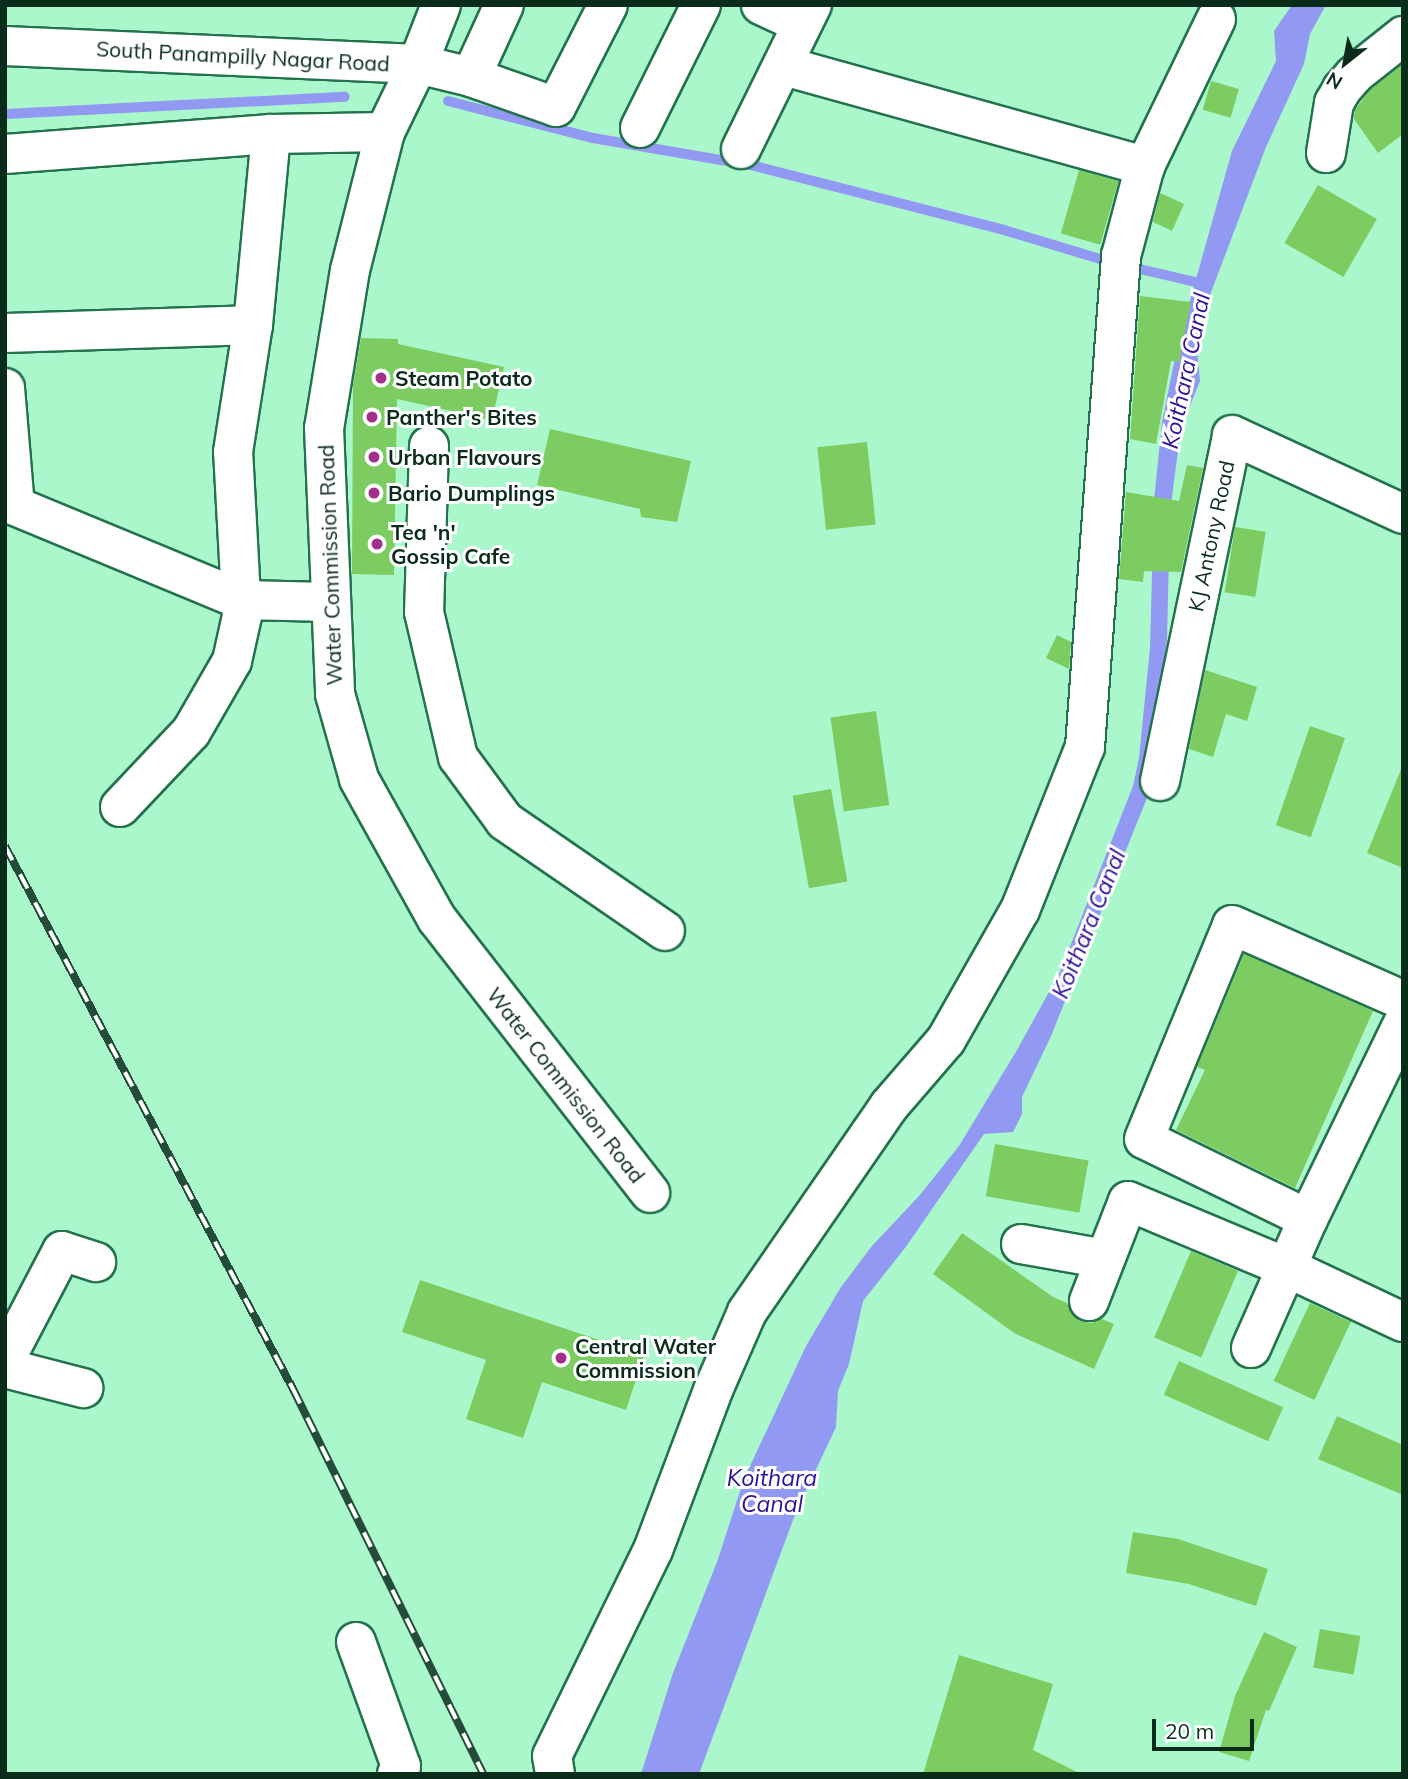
<!DOCTYPE html>
<html>
<head>
<meta charset="utf-8">
<style>
	body { margin:0 }
	#map { position:relative; width:1408px; height:1779px; overflow:hidden; background:#aaf7cb; font-family:Mulish,sans-serif }
	div>[style] { position:absolute }
	.water>* { inset:0; background:#9199f3 }
	.stream>* { height:10px; margin:-5px; padding:0 5px; transform-origin:5px; border-radius:5px; background:#9199f3 }
	.building>* { inset:0; background:#7ccc61; transform-origin:0 0 }
	.roads { filter:drop-shadow(2px 0 #24724d) drop-shadow(-2px 0 #24724d) drop-shadow(0 2px #24724d) drop-shadow(0 -2px #24724d) }
	.minor>* { height:38px; margin:-19px; padding:0 19px; transform-origin:19px; border-radius:19px; background:#fff }
	.rail>* { height:8px; margin-top:-4px; transform-origin:0; background:repeating-linear-gradient(90deg,#fff 0 16px,#254c38 0 32px); box-sizing:border-box; border-block:2px solid #254c38 }
	.dots>* { width:19px; height:19px; translate:-50% -50%; box-sizing:border-box; border:4px solid #fff; border-radius:50% }
	span { translate:-50% -50%; white-space:nowrap; text-align:center; line-height:1.15; -webkit-text-stroke:6px #fff; paint-order:stroke }
	.street-label { font-size:21px; color:#0b2b1b }
	.poi-label { font-size:21px; color:#0b2b1b; font-weight:700 }
	.left { translate:0 -50%; text-align:left }
	.water-label { font-size:23px; color:#2e1198; font-style:italic }
	.frame { position:absolute; inset:0; border:7px solid #0b2b1b; pointer-events:none }
	.north { position:absolute; left:1310px; top:28px; width:70px; height:70px; -webkit-text-stroke:5px #fff; paint-order:stroke; rotate:211deg; font-size:19px; font-weight:700; line-height:28px; text-align:center; color:#0b2b1b }
	.north::after { content:''; display:block; margin:auto; width:24px; height:32px; background:#0b2b1b; clip-path:polygon(50% 0,100% 100%,50% 72%,0 100%) }
	.scale { position:absolute; left:1152px; top:1719px; width:102px; height:32px; box-sizing:border-box; border:4px solid #0b2b1b; border-top:0; padding-left:9px; font-size:21px; line-height:24px; white-space:nowrap; color:#0b2b1b; -webkit-text-stroke:5px #fff; paint-order:stroke }
</style>
</head>
<body>
<div id="map">
	<div class="water">
		<div style="clip-path:polygon(1292px 5px,1326px 5px,1310px 34px,1304px 64px,1266px 147px,1210px 295px,1197px 349px,1200px 381px,1181px 428px,1170px 512px,1167px 640px,1149px 793px,1051px 1036px,1022px 1097px,1022px 1114px,1013px 1132px,984px 1134px,905px 1248px,863px 1301px,849px 1364px,838px 1391px,836px 1427px,796px 1512px,699px 1774px,641px 1774px,673px 1673px,717px 1562px,744px 1479px,806px 1346px,841px 1287px,872px 1246px,919px 1196px,959px 1146px,1017px 1050px,1060px 972px,1133px 786px,1139px 758px,1150px 648px,1154px 500px,1162px 422px,1178px 343px,1232px 151px,1276px 61px,1274px 31px)"></div>
	</div>
	<div class="stream">
		<div style="left:448px;top:101px;width:150px;rotate:14.3deg"></div>
		<div style="left:593px;top:138px;width:164px;rotate:9.8deg"></div>
		<div style="left:755px;top:166px;width:257px;rotate:14.4deg"></div>
		<div style="left:1004px;top:230px;width:111px;rotate:16.8deg"></div>
		<div style="left:5px;top:114px;width:340px;rotate:-2.9deg"></div>
		<div style="left:1131px;top:267px;width:75px;rotate:13.1deg"></div>
	</div>
	<div class="building">
		<div style="clip-path:polygon(1403px 64px,1403px 134px,1378px 153px,1354px 119px,1355px 110px,1369px 91px)"></div>
		<div style="left:1211px;top:81px;width:29px;height:30px;rotate:16deg"></div>
		<div style="left:1079px;top:170px;width:41px;height:66px;rotate:16deg"></div>
		<div style="left:1318px;top:185px;width:68px;height:67px;rotate:30deg"></div>
		<div style="clip-path:polygon(1160px 193px,1184px 204px,1172px 231px,1153px 222px)"></div>
		<div style="clip-path:polygon(1140px 296px,1191px 302px,1179px 362px,1171px 361px,1156px 444px,1130px 439px)"></div>
		<div style="clip-path:polygon(361px 338px,398px 339px,398px 344px,504px 367px,492px 420px,397px 399px,394px 575px,352px 574px,353px 385px)"></div>
		<div style="clip-path:polygon(550px 429px,691px 461px,677px 522px,641px 517px,640px 509px,537px 485px)"></div>
		<div style="left:867px;top:442px;width:83px;height:50px;rotate:84deg"></div>
		<div style="clip-path:polygon(1187px 465px,1203px 468px,1181px 572px,1144px 571px,1143px 582px,1119px 579px,1126px 492px,1179px 501px)"></div>
		<div style="left:1235px;top:527px;width:31px;height:66px;rotate:9deg"></div>
		<div style="clip-path:polygon(1057px 635px,1071px 642px,1069px 669px,1046px 658px)"></div>
		<div style="clip-path:polygon(1205px 670px,1257px 687px,1247px 721px,1226px 714px,1213px 757px,1189px 749px)"></div>
		<div style="left:876px;top:711px;width:95px;height:46px;rotate:82deg"></div>
		<div style="left:1310px;top:726px;width:37px;height:105px;rotate:19deg"></div>
		<div style="clip-path:polygon(1402px 767px,1403px 767px,1403px 868px,1367px 853px)"></div>
		<div style="left:831px;top:789px;width:94px;height:39px;rotate:80deg"></div>
		<div style="clip-path:polygon(1244px 954px,1373px 1011px,1295px 1188px,1176px 1130px,1205px 1070px,1197px 1067px)"></div>
		<div style="left:995px;top:1144px;width:95px;height:53px;rotate:10deg"></div>
		<div style="clip-path:polygon(962px 1233px,1053px 1297px,1067px 1303px,1072px 1314px,1080px 1321px,1092px 1323px,1102px 1319px,1114px 1324px,1094px 1369px,1014px 1333px,933px 1274px)"></div>
		<div style="left:1191px;top:1251px;width:51px;height:94px;rotate:23deg"></div>
		<div style="clip-path:polygon(420px 1280px,644px 1355px,626px 1410px,542px 1382px,523px 1438px,466px 1419px,486px 1360px,402px 1332px)"></div>
		<div style="left:1310px;top:1303px;width:45px;height:86px;rotate:25deg"></div>
		<div style="left:1179px;top:1361px;width:114px;height:37px;rotate:24deg"></div>
		<div style="clip-path:polygon(1337px 1416px,1403px 1445px,1403px 1495px,1318px 1459px)"></div>
		<div style="clip-path:polygon(1133px 1532px,1178px 1539px,1268px 1569px,1256px 1606px,1189px 1584px,1126px 1573px)"></div>
		<div style="left:1320px;top:1629px;width:41px;height:39px;rotate:10deg"></div>
		<div style="clip-path:polygon(1264px 1632px,1297px 1647px,1269px 1711px,1266px 1710px,1249px 1761px,1219px 1752px,1235px 1696px)"></div>
		<div style="clip-path:polygon(959px 1655px,1053px 1684px,1033px 1750px,1081px 1774px,923px 1774px)"></div>
	</div>
	<div class="roads">
		<div class="minor">
			<div style="left:441px;top:5px;width:63px;rotate:111.3deg"></div>
			<div style="left:418px;top:64px;width:76px;rotate:115.9deg"></div>
			<div style="left:385px;top:132px;width:142px;rotate:104.2deg"></div>
			<div style="left:350px;top:270px;width:160px;rotate:99.3deg"></div>
			<div style="left:324px;top:428px;width:266px;rotate:87.6deg"></div>
			<div style="left:335px;top:694px;width:88px;rotate:74.2deg"></div>
			<div style="left:359px;top:779px;width:160px;rotate:60.9deg"></div>
			<div style="left:437px;top:919px;width:347px;rotate:52.1deg"></div>
			<div style="left:761px;top:5px;width:45px;rotate:24.9deg"></div>
			<div style="left:5px;top:46px;width:413px;rotate:2.5deg"></div>
			<div style="left:418px;top:64px;width:55px;rotate:13.8deg"></div>
			<div style="left:471px;top:77px;width:90px;rotate:19.4deg"></div>
			<div style="left:556px;top:107px;width:114px;rotate:-63deg"></div>
			<div style="left:784px;top:66px;width:375px;rotate:15.5deg"></div>
			<div style="left:471px;top:77px;width:79px;rotate:-65.4deg"></div>
			<div style="left:640px;top:128px;width:137px;rotate:-63.6deg"></div>
			<div style="left:741px;top:149px;width:161px;rotate:-63.8deg"></div>
			<div style="left:1326px;top:153px;width:51px;rotate:-80.9deg"></div>
			<div style="left:1334px;top:103px;width:16px;rotate:-60deg"></div>
			<div style="left:1342px;top:89px;width:18px;rotate:-49deg"></div>
			<div style="left:1354px;top:75px;width:63px;rotate:-38.5deg"></div>
			<div style="left:5px;top:154px;width:267px;rotate:-4.3deg"></div>
			<div style="left:271px;top:134px;width:114px;rotate:-1deg"></div>
			<div style="left:5px;top:333px;width:248px;rotate:-1.8deg"></div>
			<div style="left:253px;top:325px;width:192px;rotate:-84.6deg"></div>
			<div style="left:5px;top:388px;width:118px;rotate:85.2deg"></div>
			<div style="left:15px;top:506px;width:246px;rotate:22.5deg"></div>
			<div style="left:242px;top:600px;width:88px;rotate:1.3deg"></div>
			<div style="left:429px;top:446px;width:166px;rotate:91.7deg"></div>
			<div style="left:424px;top:612px;width:149px;rotate:76.8deg"></div>
			<div style="left:458px;top:757px;width:79px;rotate:53.7deg"></div>
			<div style="left:505px;top:821px;width:194px;rotate:34.5deg"></div>
			<div style="left:1160px;top:781px;width:353px;rotate:-78.2deg"></div>
			<div style="left:1232px;top:435px;width:188px;rotate:24.8deg"></div>
			<div style="left:120px;top:807px;width:103px;rotate:-46.6deg"></div>
			<div style="left:191px;top:732px;width:82px;rotate:-60deg"></div>
			<div style="left:232px;top:661px;width:46px;rotate:-77.5deg"></div>
			<div style="left:242px;top:616px;width:164px;rotate:-93.1deg"></div>
			<div style="left:233px;top:452px;width:129px;rotate:-81.1deg"></div>
			<div style="left:1308px;top:1219px;width:182px;rotate:-154deg"></div>
			<div style="left:1144px;top:1139px;width:231px;rotate:-67.6deg"></div>
			<div style="left:1232px;top:925px;width:174px;rotate:23.8deg"></div>
			<div style="left:1021px;top:1244px;width:85px;rotate:10.1deg"></div>
			<div style="left:1089px;top:1301px;width:107px;rotate:-68.7deg"></div>
			<div style="left:1128px;top:1201px;width:173px;rotate:22.7deg"></div>
			<div style="left:1288px;top:1268px;width:127px;rotate:25.2deg"></div>
			<div style="left:1251px;top:1348px;width:141px;rotate:-66.2deg"></div>
			<div style="left:1308px;top:1219px;width:218px;rotate:-64.1deg"></div>
			<div style="left:5px;top:1360px;width:123px;rotate:-62.4deg"></div>
			<div style="left:62px;top:1251px;width:36px;rotate:18deg"></div>
			<div style="left:5px;top:1368px;width:81px;rotate:14.4deg"></div>
			<div style="left:356px;top:1642px;width:132px;rotate:70.1deg"></div>
			<div style="left:401px;top:1766px;width:9px;rotate:117deg"></div>
			<div style="left:555px;top:1774px;width:18px;rotate:-99deg"></div>
			<div style="left:552px;top:1756px;width:229px;rotate:-63.9deg"></div>
			<div style="left:653px;top:1550px;width:173px;rotate:-69.4deg"></div>
			<div style="left:714px;top:1388px;width:83px;rotate:-66.5deg"></div>
			<div style="left:747px;top:1312px;width:250px;rotate:-55.4deg"></div>
			<div style="left:889px;top:1106px;width:87px;rotate:-49.2deg"></div>
			<div style="left:946px;top:1040px;width:150px;rotate:-60.4deg"></div>
			<div style="left:1020px;top:910px;width:175px;rotate:-68.3deg"></div>
			<div style="left:1085px;top:747px;width:492px;rotate:-85.8deg"></div>
			<div style="left:1121px;top:256px;width:93px;rotate:-75.1deg"></div>
			<div style="left:1145px;top:166px;width:163px;rotate:-64.2deg"></div>
		</div>
	</div>
	<div class="rail">
		<div style="left:5px;top:846px;width:615px;rotate:62.06deg"></div>
		<div style="left:293px;top:1389px;width:429px;rotate:63.7deg"></div>
	</div>
	<div class="dots">
		<div style="left:381px;top:378px;background:#a32f89"></div>
		<div style="left:372px;top:417px;background:#a32f89"></div>
		<div style="left:374px;top:457px;background:#a32f89"></div>
		<div style="left:374px;top:493px;background:#a32f89"></div>
		<div style="left:377px;top:544px;background:#a32f89"></div>
		<div style="left:561px;top:1358px;background:#a32f89"></div>
	</div>
	<div class="street-label">
		<span style="left:243px;top:56px;rotate:3deg">South Panampilly Nagar Road</span>
		<span style="left:1211px;top:536px;rotate:-78deg">KJ Antony Road</span>
		<span style="left:330px;top:565px;rotate:-92deg">Water Commission Road</span>
		<span style="left:566px;top:1085px;rotate:52deg">Water Commission Road</span>
	</div>
	<div class="poi-label">
		<span class="left" style="left:395px;top:378px">Steam Potato</span>
		<span class="left" style="left:386px;top:417px">Panther's Bites</span>
		<span class="left" style="left:388px;top:457px">Urban Flavours</span>
		<span class="left" style="left:388px;top:493px">Bario Dumplings</span>
		<span class="left" style="left:391px;top:544px">Tea 'n'<br>Gossip Cafe</span>
		<span class="left" style="left:575px;top:1358px">Central Water<br>Commission</span>
	</div>
	<div class="water-label">
		<span style="left:1186px;top:371px;rotate:-78deg">Koithara Canal</span>
		<span style="left:1089px;top:924px;rotate:-68deg">Koithara Canal</span>
		<span style="left:772px;top:1491px">Koithara<br>Canal</span>
	</div>
	<div class="frame"></div>
	<div class="north">N</div>
	<div class="scale">20 m</div>
</div>
</body>
</html>
